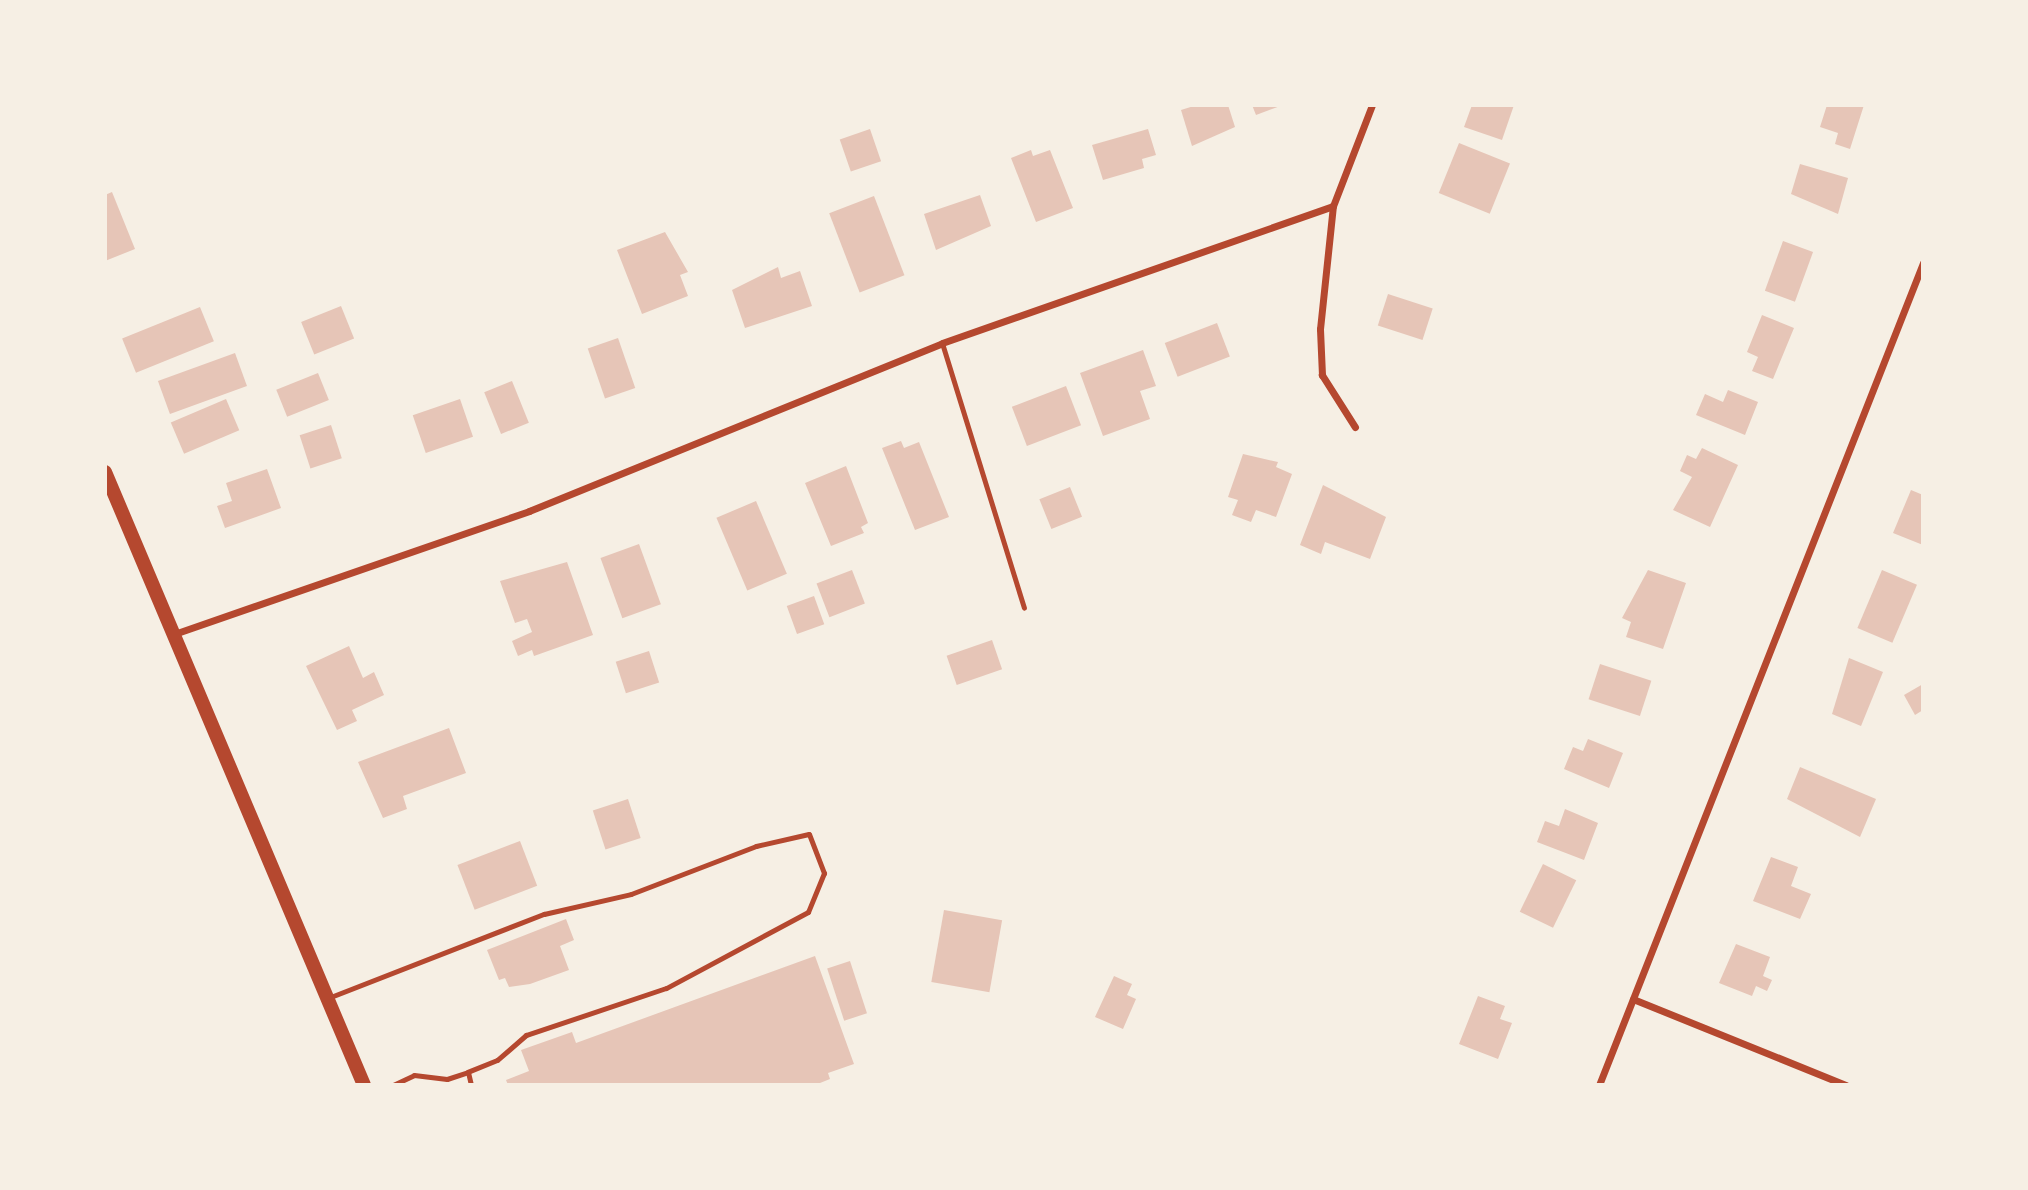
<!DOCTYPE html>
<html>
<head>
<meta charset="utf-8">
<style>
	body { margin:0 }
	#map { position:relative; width:2028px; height:1190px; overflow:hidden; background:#f6efe4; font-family:"Exo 2",sans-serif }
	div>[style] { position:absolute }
	.building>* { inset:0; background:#e6c5b7; transform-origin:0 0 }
	.service>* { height:5px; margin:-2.5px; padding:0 2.5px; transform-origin:2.5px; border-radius:2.5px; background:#b5482f }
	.minor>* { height:7px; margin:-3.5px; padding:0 3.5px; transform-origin:3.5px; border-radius:3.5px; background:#b5482f }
	.secondary>* { height:14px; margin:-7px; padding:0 7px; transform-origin:7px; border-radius:7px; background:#b5482f }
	span { translate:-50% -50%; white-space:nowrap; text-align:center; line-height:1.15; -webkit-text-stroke:5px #f6efe4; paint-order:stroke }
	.frame { position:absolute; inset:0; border:107px solid #f6efe4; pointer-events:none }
</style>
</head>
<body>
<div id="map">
	<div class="building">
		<div style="clip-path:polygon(1197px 105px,1228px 105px,1235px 127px,1192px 146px,1181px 110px)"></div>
		<div style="clip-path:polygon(1252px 105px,1283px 105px,1256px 115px)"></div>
		<div style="clip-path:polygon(1472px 105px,1514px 105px,1502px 140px,1464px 127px)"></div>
		<div style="clip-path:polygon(1827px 105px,1864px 105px,1850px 149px,1835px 144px,1838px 133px,1820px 127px)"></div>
		<div style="left:870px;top:129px;width:34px;height:32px;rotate:71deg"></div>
		<div style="clip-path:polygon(1148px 129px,1156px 155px,1142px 159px,1144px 168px,1103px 180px,1092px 145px)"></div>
		<div style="left:1459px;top:143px;width:55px;height:54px;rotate:22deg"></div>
		<div style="clip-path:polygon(1031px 150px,1033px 156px,1050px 150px,1073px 208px,1036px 222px,1011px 158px)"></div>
		<div style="clip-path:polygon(1800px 164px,1848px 178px,1838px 214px,1791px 194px)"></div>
		<div style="clip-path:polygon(112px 192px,135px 249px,105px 261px,105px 195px)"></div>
		<div style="clip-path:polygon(980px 195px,991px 226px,936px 250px,924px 214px)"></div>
		<div style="left:874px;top:196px;width:85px;height:48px;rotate:69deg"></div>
		<div style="clip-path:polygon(665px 232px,688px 272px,680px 275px,688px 296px,642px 314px,617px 250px)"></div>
		<div style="left:1783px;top:241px;width:32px;height:53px;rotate:20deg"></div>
		<div style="clip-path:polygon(778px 267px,781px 278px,800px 271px,812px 306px,745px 328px,732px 290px)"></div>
		<div style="left:1388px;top:294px;width:47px;height:33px;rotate:18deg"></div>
		<div style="left:341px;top:306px;width:35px;height:43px;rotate:68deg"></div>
		<div style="left:200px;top:307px;width:37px;height:84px;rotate:68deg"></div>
		<div style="clip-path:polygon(1762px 315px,1794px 328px,1773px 379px,1752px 371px,1758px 357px,1747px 352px)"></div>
		<div style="left:1217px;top:323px;width:36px;height:56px;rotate:69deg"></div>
		<div style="left:618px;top:338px;width:53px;height:32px;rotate:71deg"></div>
		<div style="clip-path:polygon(1143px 350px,1156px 386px,1140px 391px,1150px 419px,1103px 436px,1080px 373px)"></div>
		<div style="left:235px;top:353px;width:35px;height:82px;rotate:70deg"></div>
		<div style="left:318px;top:373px;width:29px;height:45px;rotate:68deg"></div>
		<div style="left:512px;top:381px;width:45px;height:30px;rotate:68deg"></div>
		<div style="left:1066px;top:386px;width:42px;height:58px;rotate:69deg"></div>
		<div style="clip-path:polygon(1728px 390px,1758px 402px,1745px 435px,1696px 415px,1705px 394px,1723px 402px)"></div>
		<div style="left:226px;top:399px;width:34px;height:60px;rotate:67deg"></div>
		<div style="left:460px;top:399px;width:40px;height:50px;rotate:71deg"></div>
		<div style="left:331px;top:425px;width:35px;height:33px;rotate:72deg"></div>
		<div style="clip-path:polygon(901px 441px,904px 448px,919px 442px,949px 517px,915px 530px,882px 448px)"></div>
		<div style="clip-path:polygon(1702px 448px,1738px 465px,1710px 527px,1673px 510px,1692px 477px,1680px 471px,1687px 455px,1696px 459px)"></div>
		<div style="clip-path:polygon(1243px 454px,1278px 462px,1276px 467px,1292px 474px,1276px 517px,1256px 510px,1251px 522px,1232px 515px,1238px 500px,1228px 497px)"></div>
		<div style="clip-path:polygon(846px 466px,868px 523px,861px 527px,864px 533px,831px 546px,805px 483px)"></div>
		<div style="clip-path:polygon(267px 469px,281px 508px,225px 528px,217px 506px,232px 501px,226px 483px)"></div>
		<div style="clip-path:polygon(1323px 485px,1386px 517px,1370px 559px,1325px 542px,1321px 554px,1300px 545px)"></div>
		<div style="left:1070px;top:487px;width:32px;height:33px;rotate:68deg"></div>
		<div style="clip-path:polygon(1911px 490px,1923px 495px,1923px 545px,1893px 533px)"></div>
		<div style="left:756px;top:501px;width:79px;height:43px;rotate:67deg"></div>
		<div style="left:639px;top:544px;width:64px;height:41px;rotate:70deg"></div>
		<div style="clip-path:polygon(567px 562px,593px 635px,534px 656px,532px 650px,518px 656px,512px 641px,532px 632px,527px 619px,515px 623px,500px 581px)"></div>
		<div style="left:852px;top:570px;width:36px;height:38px;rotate:69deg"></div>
		<div style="clip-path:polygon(1648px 570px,1686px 583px,1663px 649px,1626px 637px,1631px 622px,1622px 618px)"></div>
		<div style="left:1882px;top:570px;width:38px;height:63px;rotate:23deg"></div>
		<div style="left:814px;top:596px;width:30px;height:29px;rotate:70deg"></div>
		<div style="left:992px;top:640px;width:31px;height:48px;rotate:71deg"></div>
		<div style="clip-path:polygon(349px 646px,363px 678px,374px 672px,384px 695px,352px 710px,357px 721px,337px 730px,306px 666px)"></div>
		<div style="left:649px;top:651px;width:33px;height:35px;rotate:72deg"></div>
		<div style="clip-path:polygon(1849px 658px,1883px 672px,1861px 726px,1832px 714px)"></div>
		<div style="left:1600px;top:664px;width:54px;height:37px;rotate:18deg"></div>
		<div style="clip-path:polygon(1923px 684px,1923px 710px,1915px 715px,1904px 695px)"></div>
		<div style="clip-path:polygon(449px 728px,466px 773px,403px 796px,407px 809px,383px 818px,358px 762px)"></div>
		<div style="clip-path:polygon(1588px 739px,1623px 753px,1609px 788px,1564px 769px,1573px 747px,1583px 751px)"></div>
		<div style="clip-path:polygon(1800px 767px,1876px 799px,1860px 837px,1787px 799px)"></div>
		<div style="left:628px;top:799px;width:41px;height:37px;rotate:72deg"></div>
		<div style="clip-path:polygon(1565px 809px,1598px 823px,1584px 860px,1537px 842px,1545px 821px,1559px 826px)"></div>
		<div style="left:520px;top:841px;width:48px;height:67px;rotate:69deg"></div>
		<div style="clip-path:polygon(1771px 857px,1798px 867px,1791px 886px,1811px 894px,1800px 919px,1753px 901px)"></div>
		<div style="left:1543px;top:864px;width:37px;height:53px;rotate:26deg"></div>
		<div style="left:944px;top:910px;width:59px;height:73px;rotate:10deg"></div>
		<div style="clip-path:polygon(566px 919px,574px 940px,560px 946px,569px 970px,530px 984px,509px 987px,505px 978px,499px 980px,487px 950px)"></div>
		<div style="clip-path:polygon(1736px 944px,1770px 957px,1763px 976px,1772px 980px,1767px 991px,1756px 986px,1752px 996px,1719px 983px)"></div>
		<div style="clip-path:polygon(815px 956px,854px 1064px,828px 1073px,830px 1079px,815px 1085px,508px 1085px,506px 1080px,529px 1071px,521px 1050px,572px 1032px,576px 1043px)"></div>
		<div style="left:850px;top:961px;width:55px;height:24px;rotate:72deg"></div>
		<div style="clip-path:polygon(1114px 976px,1132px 984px,1127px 995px,1136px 999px,1123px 1029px,1095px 1017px)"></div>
		<div style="clip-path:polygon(1478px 996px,1505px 1006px,1500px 1019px,1512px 1023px,1498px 1059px,1459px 1044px)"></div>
	</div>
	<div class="service">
		<div style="left:942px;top:343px;width:277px;rotate:72.8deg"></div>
		<div style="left:328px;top:998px;width:232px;rotate:-21.3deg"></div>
		<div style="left:544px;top:914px;width:89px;rotate:-12.9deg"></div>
		<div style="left:631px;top:894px;width:134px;rotate:-21deg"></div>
		<div style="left:756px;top:846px;width:54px;rotate:-12.8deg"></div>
		<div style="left:809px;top:834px;width:42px;rotate:69deg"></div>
		<div style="left:824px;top:873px;width:42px;rotate:112.3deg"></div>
		<div style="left:808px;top:912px;width:161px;rotate:151.8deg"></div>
		<div style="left:666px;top:988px;width:148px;rotate:161.4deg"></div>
		<div style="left:526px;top:1035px;width:38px;rotate:139deg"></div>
		<div style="left:497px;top:1060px;width:31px;rotate:158deg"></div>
		<div style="left:393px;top:1085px;width:23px;rotate:-25deg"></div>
		<div style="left:414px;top:1075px;width:33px;rotate:7deg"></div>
		<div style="left:447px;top:1079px;width:22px;rotate:-18deg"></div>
		<div style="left:468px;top:1072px;width:13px;rotate:77deg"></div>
	</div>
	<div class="minor">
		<div style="left:1355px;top:427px;width:62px;rotate:-122.4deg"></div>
		<div style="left:1322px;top:375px;width:46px;rotate:-92.5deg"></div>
		<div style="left:1320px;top:329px;width:124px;rotate:-84deg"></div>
		<div style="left:1333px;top:206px;width:108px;rotate:-68.9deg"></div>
		<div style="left:177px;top:633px;width:373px;rotate:-19.1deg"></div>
		<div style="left:529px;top:511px;width:446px;rotate:-22.1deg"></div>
		<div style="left:942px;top:343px;width:414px;rotate:-19.3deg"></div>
		<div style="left:1633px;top:999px;width:230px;rotate:22deg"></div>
		<div style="left:1599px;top:1085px;width:884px;rotate:-68.49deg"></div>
	</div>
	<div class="secondary">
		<div style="left:105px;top:472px;width:665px;rotate:67.1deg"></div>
	</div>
	<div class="frame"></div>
</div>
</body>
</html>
